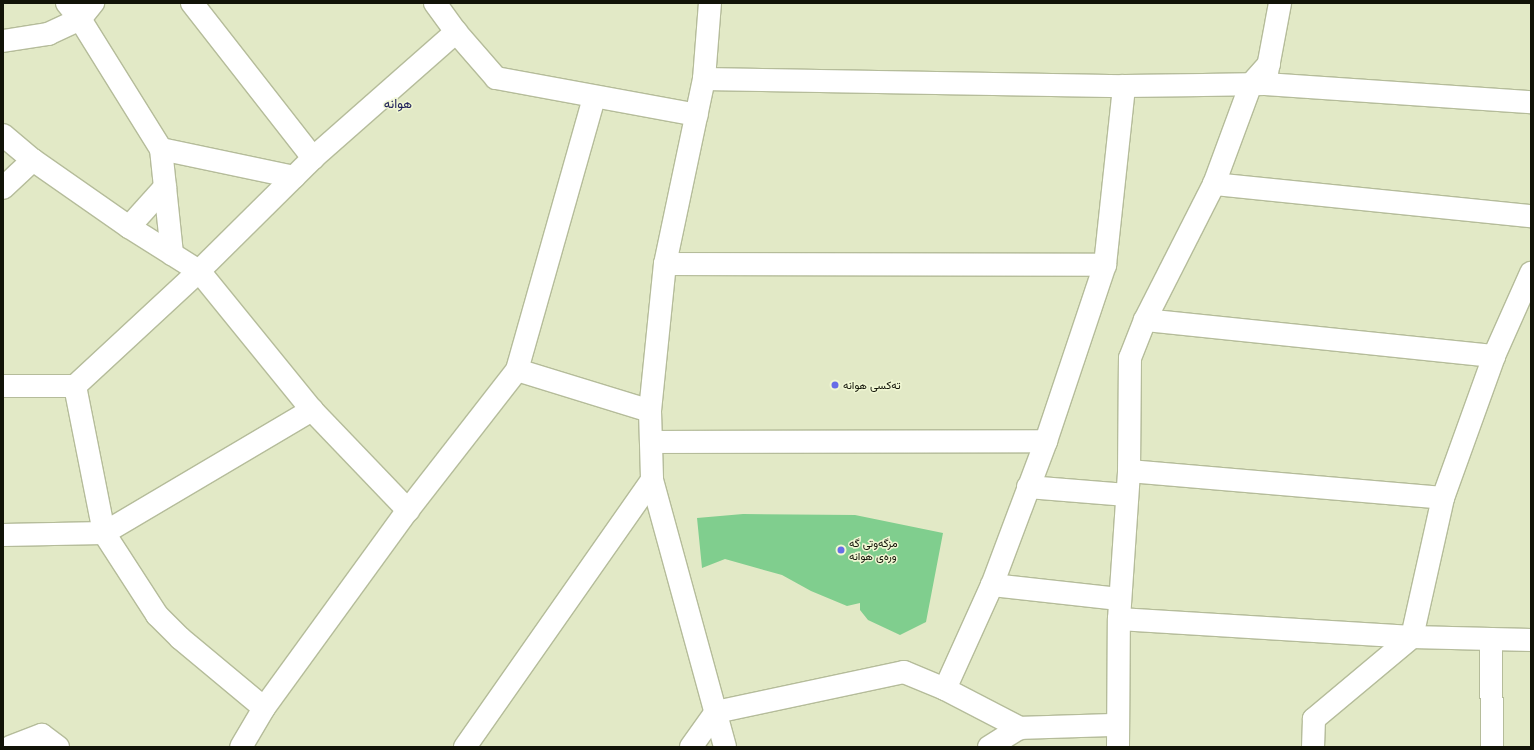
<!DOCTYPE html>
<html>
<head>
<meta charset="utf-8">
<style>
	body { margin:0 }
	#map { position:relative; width:1534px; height:750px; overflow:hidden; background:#e2e9c6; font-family:Arial,Vazirmatn,sans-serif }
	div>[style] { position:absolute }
	.building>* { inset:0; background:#80ce8e }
	.roads { filter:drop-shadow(1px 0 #b5bc9a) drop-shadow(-1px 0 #b5bc9a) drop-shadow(0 1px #b5bc9a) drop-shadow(0 -1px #b5bc9a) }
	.minor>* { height:22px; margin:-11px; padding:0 11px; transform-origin:11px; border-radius:11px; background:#fff }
	.dots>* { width:11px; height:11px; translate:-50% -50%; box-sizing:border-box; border:2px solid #f0f7d3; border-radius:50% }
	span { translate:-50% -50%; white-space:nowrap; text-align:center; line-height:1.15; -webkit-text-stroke:3px #f0f7d3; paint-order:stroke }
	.poi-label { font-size:11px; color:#111307 }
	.left { translate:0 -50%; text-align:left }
	.quarter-label { font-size:13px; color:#20215a }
	.frame { position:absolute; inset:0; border:4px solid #111307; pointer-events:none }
</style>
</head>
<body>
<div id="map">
	<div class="building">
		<div style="clip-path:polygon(743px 514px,855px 515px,943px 533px,926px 622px,900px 635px,868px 620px,860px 610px,860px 603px,847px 606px,811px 591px,782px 575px,725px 559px,702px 568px,697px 518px)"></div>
	</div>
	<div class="roads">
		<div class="minor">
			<div style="left:67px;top:3px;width:21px;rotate:51deg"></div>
			<div style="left:80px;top:19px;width:153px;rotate:58.1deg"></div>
			<div style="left:161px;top:149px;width:106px;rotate:84deg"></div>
			<div style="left:192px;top:3px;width:197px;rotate:52deg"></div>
			<div style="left:435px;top:3px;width:36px;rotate:54deg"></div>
			<div style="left:456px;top:32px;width:61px;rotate:49deg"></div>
			<div style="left:496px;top:78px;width:204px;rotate:10.4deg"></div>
			<div style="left:3px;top:41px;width:46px;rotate:-8.8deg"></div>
			<div style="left:48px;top:34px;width:35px;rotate:-25deg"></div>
			<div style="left:80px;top:19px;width:21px;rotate:-51deg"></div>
			<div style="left:1266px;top:78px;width:76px;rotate:-79.4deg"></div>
			<div style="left:704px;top:79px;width:420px;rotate:1deg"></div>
			<div style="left:1124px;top:86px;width:141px;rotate:-0.8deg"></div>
			<div style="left:1265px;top:84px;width:267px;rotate:3.9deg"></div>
			<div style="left:3px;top:135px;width:39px;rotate:40deg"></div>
			<div style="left:33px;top:160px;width:117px;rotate:34.9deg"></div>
			<div style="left:129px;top:227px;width:83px;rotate:32.2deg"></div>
			<div style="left:199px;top:271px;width:179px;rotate:50.9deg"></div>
			<div style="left:312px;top:410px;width:139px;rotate:46.2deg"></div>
			<div style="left:161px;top:149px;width:136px;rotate:11.9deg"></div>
			<div style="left:1214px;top:184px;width:319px;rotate:5.8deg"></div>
			<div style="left:3px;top:188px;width:41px;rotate:-43deg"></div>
			<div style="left:129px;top:227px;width:54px;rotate:-48deg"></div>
			<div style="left:665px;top:264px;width:440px;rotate:0.1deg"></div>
			<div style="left:1105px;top:265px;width:180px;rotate:-83.9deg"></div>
			<div style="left:1145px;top:320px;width:351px;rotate:5.9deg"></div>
			<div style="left:517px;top:370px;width:283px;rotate:-74.2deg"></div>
			<div style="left:3px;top:386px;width:72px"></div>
			<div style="left:75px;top:386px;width:150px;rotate:78.8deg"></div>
			<div style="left:104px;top:533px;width:242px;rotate:-30.6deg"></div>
			<div style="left:75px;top:386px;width:169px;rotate:-42.8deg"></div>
			<div style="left:199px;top:271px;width:161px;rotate:-44.7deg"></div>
			<div style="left:313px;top:158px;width:191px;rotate:-41.4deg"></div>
			<div style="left:650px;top:411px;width:148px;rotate:-84.2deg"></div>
			<div style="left:665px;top:264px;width:189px;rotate:-78.1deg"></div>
			<div style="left:704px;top:79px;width:76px;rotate:-85.5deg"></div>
			<div style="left:651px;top:442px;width:395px;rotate:-0.1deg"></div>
			<div style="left:1129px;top:471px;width:315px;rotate:4.9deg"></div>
			<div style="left:1443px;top:498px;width:142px;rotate:102.6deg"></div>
			<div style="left:1412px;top:637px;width:128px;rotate:140.1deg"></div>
			<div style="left:1314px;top:719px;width:28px;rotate:92deg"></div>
			<div style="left:1028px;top:487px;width:99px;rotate:4.6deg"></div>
			<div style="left:1443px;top:498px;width:151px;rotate:-70.2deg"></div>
			<div style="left:1494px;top:356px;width:91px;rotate:-66deg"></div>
			<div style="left:3px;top:535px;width:101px;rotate:-1.1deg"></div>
			<div style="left:104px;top:533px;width:98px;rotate:57.1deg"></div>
			<div style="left:157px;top:615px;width:33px;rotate:45deg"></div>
			<div style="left:180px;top:638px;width:109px;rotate:39.8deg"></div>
			<div style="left:264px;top:708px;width:45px;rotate:120.5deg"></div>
			<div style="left:992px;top:585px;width:128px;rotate:6.3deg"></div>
			<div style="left:1119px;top:619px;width:294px;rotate:3.5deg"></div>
			<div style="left:1412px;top:637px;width:119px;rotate:1.4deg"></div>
			<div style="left:1491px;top:639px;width:108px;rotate:89.5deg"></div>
			<div style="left:945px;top:689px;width:85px;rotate:27.5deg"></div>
			<div style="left:264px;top:708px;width:245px;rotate:-54deg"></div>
			<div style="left:408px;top:510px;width:177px;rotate:-52.1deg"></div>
			<div style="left:517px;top:370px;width:139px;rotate:17.1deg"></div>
			<div style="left:650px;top:411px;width:69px;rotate:88.3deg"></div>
			<div style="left:652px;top:480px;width:277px;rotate:74.7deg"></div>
			<div style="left:10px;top:747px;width:34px;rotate:-21deg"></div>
			<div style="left:42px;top:735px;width:20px;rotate:37deg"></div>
			<div style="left:465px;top:747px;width:326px;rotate:-55deg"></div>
			<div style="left:691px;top:747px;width:43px;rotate:-54.5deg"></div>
			<div style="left:716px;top:712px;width:192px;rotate:-12deg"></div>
			<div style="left:904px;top:672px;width:44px;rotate:22.5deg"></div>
			<div style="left:945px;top:689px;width:114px;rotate:-65.7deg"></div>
			<div style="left:992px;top:585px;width:154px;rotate:-69.4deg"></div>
			<div style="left:1046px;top:441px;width:186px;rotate:-71.5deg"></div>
			<div style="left:989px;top:747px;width:36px;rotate:-32deg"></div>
			<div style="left:1020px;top:728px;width:97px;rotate:-1.8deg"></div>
			<div style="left:1118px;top:747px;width:128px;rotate:-89.6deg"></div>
			<div style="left:1119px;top:619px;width:148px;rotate:-86.1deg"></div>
			<div style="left:1129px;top:471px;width:113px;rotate:-89.5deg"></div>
			<div style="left:1130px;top:358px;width:41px;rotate:-68.5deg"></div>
			<div style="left:1145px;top:320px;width:153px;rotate:-63.1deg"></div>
			<div style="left:1214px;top:184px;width:107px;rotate:-69.7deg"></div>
			<div style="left:1251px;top:84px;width:27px;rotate:-48deg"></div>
		</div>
	</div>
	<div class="dots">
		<div style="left:835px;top:385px;background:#686ee7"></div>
		<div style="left:841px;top:550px;background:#686ee7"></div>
	</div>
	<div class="poi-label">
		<span class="left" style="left:843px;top:385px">تەکسی هوانە</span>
		<span class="left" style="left:849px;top:550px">مزگەوتی گە<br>ورەی هوانە</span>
	</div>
	<div class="quarter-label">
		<span style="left:398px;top:104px">هوانە</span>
	</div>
	<div class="frame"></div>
</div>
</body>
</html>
